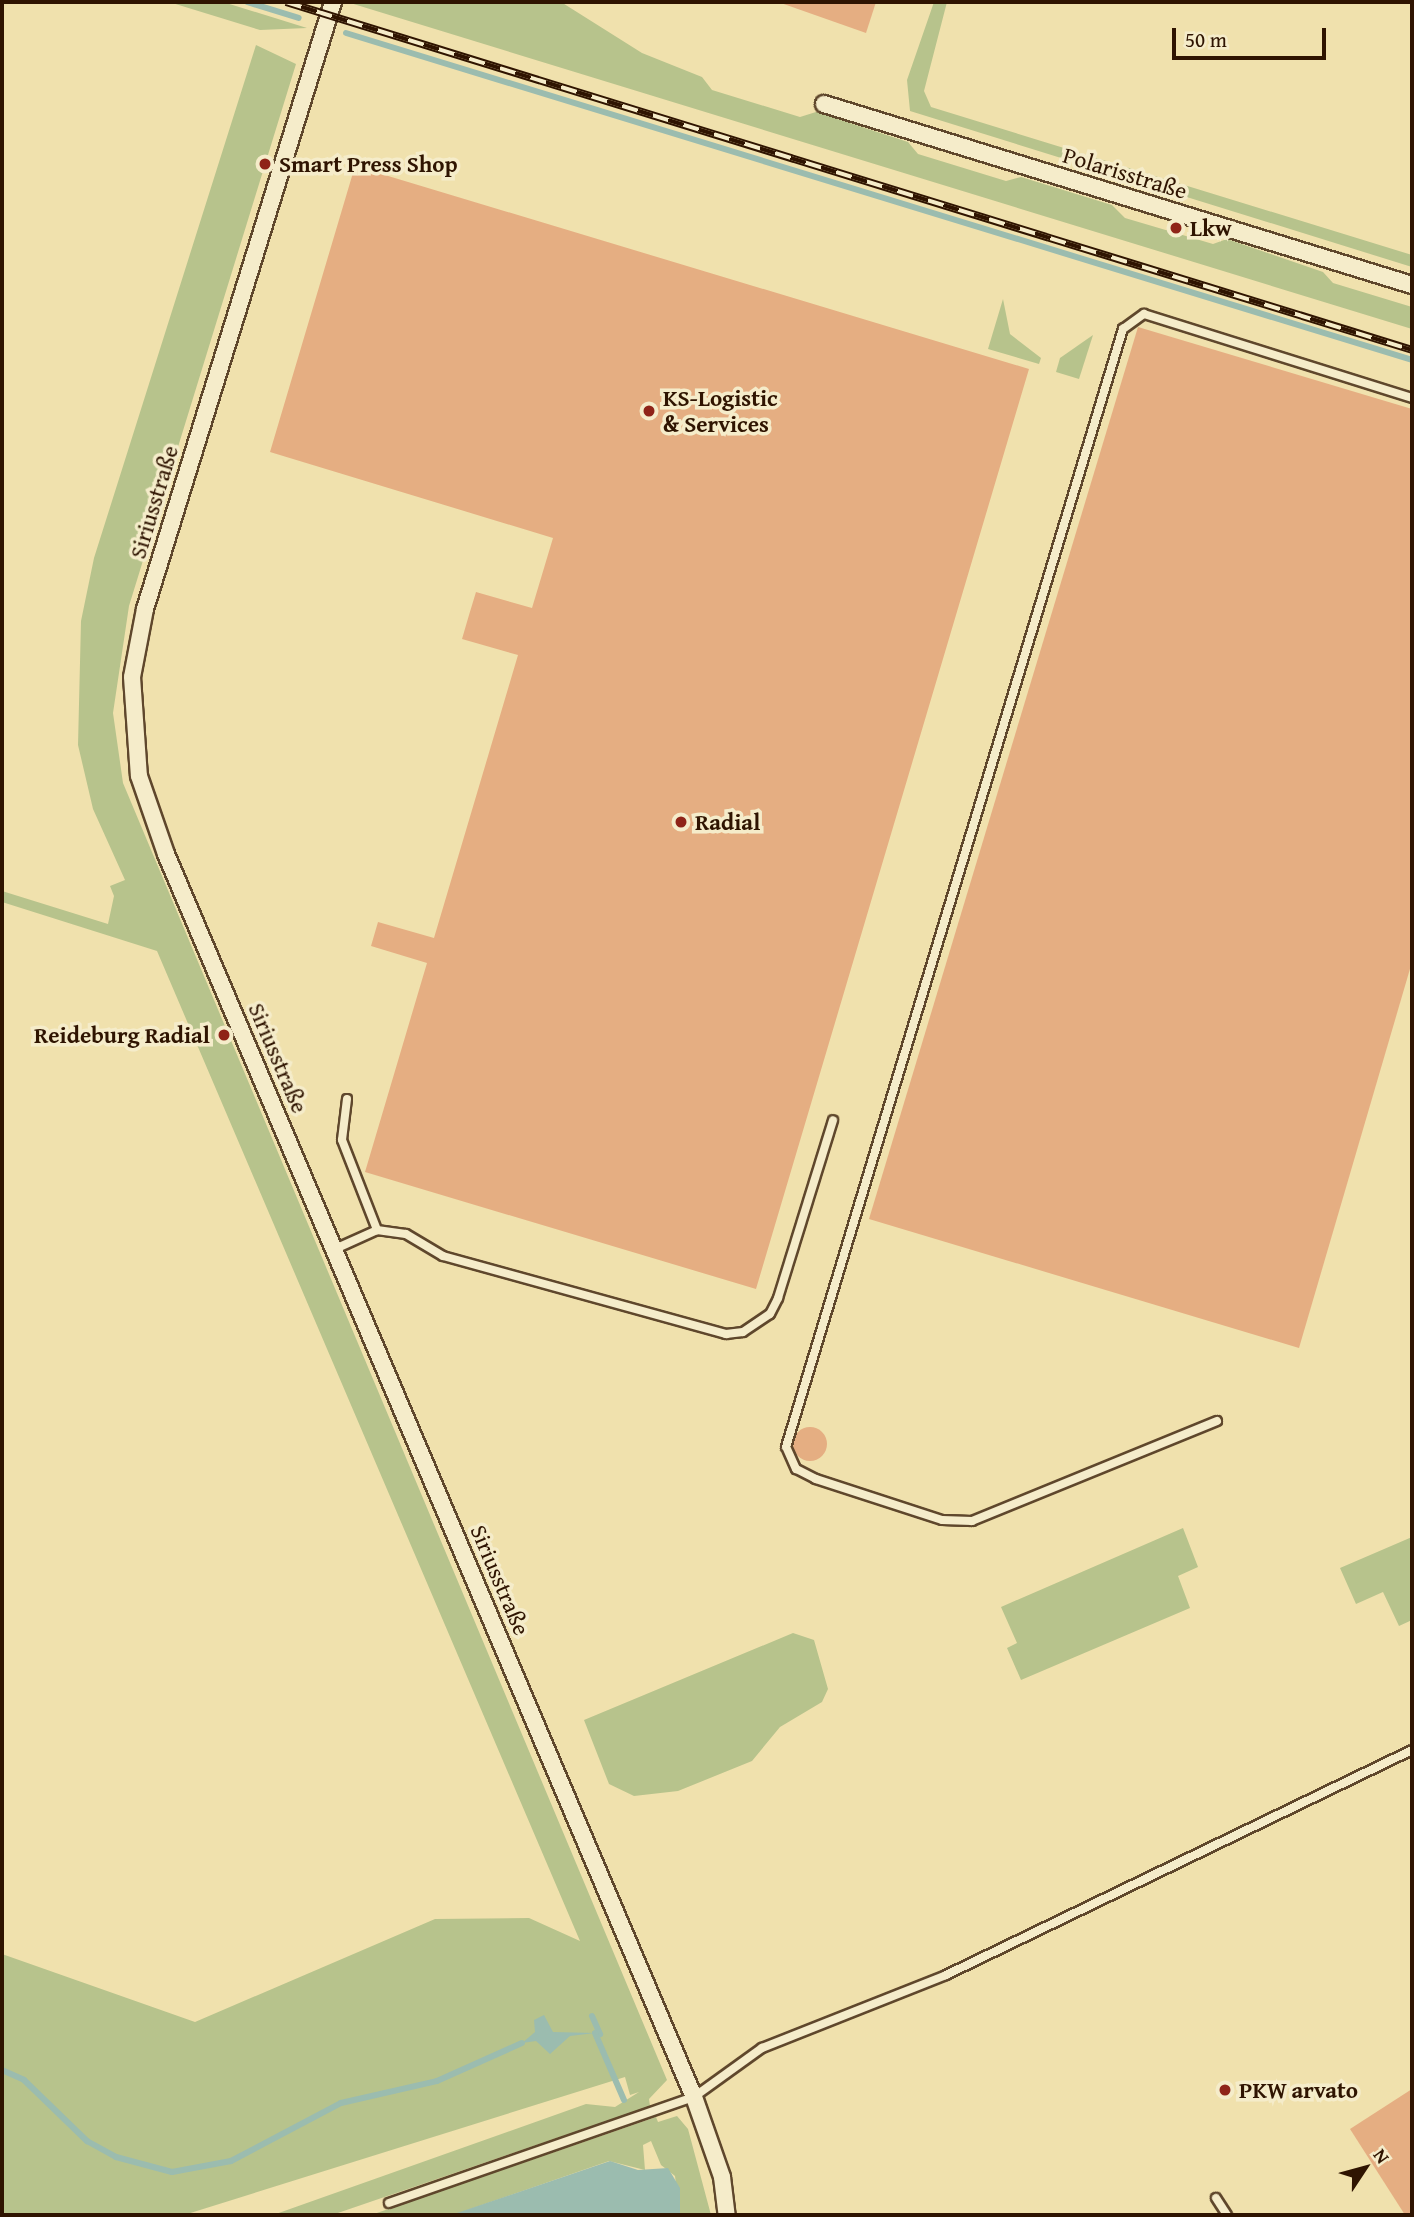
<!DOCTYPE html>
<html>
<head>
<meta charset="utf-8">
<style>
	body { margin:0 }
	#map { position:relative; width:1414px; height:2217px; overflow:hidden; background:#f0e1ad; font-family:"Gentium Book Plus",serif }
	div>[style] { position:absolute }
	.green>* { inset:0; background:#b7c38c }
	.water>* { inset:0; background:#9bbcaf }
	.stream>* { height:6px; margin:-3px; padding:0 3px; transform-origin:3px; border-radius:3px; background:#9bbcaf }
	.building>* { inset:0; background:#e5ae82 }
	.round { border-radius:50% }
	.roads { filter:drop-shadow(2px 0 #5f472c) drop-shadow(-2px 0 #5f472c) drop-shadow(0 2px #5f472c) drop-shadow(0 -2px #5f472c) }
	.lane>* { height:8px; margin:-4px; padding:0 4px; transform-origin:4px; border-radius:4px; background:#f5ecca }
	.street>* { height:16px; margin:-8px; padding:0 8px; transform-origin:8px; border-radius:8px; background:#f5ecca }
	.rail>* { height:8px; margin-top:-4px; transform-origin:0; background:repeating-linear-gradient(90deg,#f5ecca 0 16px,#2f1401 0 32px); box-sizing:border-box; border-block:2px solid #2f1401 }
	.dots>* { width:19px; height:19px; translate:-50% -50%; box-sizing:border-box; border:4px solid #f5ecca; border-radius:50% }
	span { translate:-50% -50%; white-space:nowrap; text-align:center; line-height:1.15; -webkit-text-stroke:7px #f5ecca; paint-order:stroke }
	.poi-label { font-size:23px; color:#2f1401; font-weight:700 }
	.left { translate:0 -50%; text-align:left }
	.right { translate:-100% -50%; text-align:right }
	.street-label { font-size:23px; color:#2f1401 }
	.frame { position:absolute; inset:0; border:4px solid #2f1401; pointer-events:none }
	.north { position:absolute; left:1330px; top:2133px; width:70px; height:70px; -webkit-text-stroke:5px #f5ecca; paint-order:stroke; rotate:54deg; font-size:19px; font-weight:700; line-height:28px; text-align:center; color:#2f1401 }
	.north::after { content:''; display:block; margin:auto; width:24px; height:32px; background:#2f1401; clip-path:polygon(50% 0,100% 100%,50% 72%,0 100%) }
	.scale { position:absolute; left:1172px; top:28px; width:154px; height:32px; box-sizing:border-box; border:4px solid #2f1401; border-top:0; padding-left:9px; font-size:21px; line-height:24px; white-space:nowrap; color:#2f1401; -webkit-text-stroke:5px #f5ecca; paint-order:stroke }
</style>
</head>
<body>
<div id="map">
	<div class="green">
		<div style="clip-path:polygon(169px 2px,223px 2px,307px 28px,260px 30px)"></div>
		<div style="clip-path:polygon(347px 2px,561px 2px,642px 53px,702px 77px,712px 90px,800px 117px,816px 112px,908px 142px,918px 154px,1006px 181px,1021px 177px,1112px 205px,1125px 218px,1213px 244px,1227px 239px,1323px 272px,1333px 283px,1412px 307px,1412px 329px)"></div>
		<div style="clip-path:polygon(934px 2px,947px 2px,924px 91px,931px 107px,1412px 255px,1412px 267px,910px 111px,907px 80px)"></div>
		<div style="clip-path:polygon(256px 45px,296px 64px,129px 606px,113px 713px,123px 783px,667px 2080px,649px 2099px,650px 2106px,332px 2215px,273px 2215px,586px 2104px,615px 2107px,639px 2092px,630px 2095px,625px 2077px,184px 2215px,2px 2215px,2px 1954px,195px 2022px,435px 1919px,529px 1918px,580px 1941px,157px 951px,2px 902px,2px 891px,108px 924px,114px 896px,110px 886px,125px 880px,93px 809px,78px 745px,81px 621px,94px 558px)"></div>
		<div style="clip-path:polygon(1003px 299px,1010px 334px,1041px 358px,1039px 364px,988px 349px)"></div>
		<div style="clip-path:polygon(1093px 335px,1079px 379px,1056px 372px,1060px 358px)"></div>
		<div style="clip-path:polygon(1183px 1528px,1198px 1567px,1178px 1576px,1190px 1608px,1021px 1680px,1007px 1648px,1017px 1643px,1001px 1607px)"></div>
		<div style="clip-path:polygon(1412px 1537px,1412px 1620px,1399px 1626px,1383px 1592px,1356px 1604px,1340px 1568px)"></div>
		<div style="clip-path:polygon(793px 1633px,814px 1640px,828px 1689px,822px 1702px,780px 1727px,752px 1761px,678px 1791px,634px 1796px,609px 1784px,584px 1720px)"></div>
		<div style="clip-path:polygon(677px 2116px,688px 2129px,711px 2215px,680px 2215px,675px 2176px,661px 2165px,651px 2141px,643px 2145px,645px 2170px,609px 2161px,453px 2215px,371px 2215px,656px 2117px,658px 2122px)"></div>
	</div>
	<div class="water">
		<div style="clip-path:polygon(544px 2015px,553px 2032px,595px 2033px,570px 2036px,550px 2054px,536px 2041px,522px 2043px,535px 2032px,534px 2020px)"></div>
		<div style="clip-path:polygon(610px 2161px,638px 2170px,668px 2168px,680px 2188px,680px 2215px,451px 2215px)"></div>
	</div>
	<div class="stream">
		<div style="left:247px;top:2px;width:54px;rotate:17.1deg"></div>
		<div style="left:346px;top:33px;width:1115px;rotate:17.05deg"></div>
		<div style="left:592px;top:2016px;width:20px;rotate:66deg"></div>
		<div style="left:595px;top:2033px;width:73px;rotate:66.6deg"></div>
		<div style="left:2px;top:2070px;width:24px;rotate:24deg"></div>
		<div style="left:24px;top:2080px;width:88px;rotate:44.1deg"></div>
		<div style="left:87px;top:2141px;width:33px;rotate:29deg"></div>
		<div style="left:116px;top:2157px;width:58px;rotate:15deg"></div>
		<div style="left:172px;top:2172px;width:60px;rotate:-10.6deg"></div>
		<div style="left:231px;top:2161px;width:124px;rotate:-27.8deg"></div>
		<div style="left:341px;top:2103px;width:98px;rotate:-12.9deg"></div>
		<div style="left:437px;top:2081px;width:93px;rotate:-24.1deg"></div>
	</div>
	<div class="building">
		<div style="clip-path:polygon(778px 2px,876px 2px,866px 33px)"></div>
		<div style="clip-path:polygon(355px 166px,1029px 369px,756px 1289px,365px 1172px,427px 963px,371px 946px,378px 922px,434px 938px,518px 655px,462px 639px,469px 615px,476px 592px,532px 608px,553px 538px,270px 452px)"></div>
		<div style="clip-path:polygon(1138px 327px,1412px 409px,1412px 962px,1299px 1348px,869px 1219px)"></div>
		<div class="round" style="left:793px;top:1427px;width:34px;height:34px"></div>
		<div style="clip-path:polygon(1412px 2089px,1412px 2215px,1405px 2215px,1350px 2129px)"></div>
	</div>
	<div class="roads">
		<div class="lane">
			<div style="left:347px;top:1099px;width:41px;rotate:97deg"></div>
			<div style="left:342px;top:1140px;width:97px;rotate:68.7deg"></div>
			<div style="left:335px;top:1249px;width:46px;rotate:-24.3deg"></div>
			<div style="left:377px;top:1230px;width:29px;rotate:8deg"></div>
			<div style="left:406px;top:1234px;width:43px;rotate:30.7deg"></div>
			<div style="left:443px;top:1256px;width:294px;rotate:15.4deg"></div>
			<div style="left:726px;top:1334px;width:17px;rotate:-7deg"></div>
			<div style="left:743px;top:1332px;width:32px;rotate:-34deg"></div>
			<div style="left:770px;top:1314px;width:18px;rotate:-63deg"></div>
			<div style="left:778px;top:1298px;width:186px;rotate:-72.8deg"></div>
			<div style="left:1217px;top:1421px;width:265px;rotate:157.8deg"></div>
			<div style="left:972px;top:1521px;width:30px;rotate:-178deg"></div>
			<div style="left:942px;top:1520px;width:133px;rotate:-162deg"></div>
			<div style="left:816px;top:1479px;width:22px;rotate:-153deg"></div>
			<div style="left:796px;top:1469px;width:24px;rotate:-114deg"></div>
			<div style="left:786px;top:1447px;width:1168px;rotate:-73.23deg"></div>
			<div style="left:1123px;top:329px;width:26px;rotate:-36deg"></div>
			<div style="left:1144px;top:314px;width:281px;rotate:17.4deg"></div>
			<div style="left:1216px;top:2198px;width:20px;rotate:57deg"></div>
			<div style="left:389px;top:2203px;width:323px;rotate:-19.2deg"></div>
			<div style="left:694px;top:2097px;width:84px;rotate:-35.8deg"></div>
			<div style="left:762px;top:2048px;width:198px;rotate:-21.6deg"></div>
			<div style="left:946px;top:1975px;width:517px;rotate:-25.77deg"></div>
		</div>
		<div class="street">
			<div style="left:333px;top:2px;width:635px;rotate:107.21deg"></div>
			<div style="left:145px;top:609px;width:69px;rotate:100.8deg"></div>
			<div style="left:132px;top:677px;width:99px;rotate:86deg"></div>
			<div style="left:139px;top:776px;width:83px;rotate:70.9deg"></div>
			<div style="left:166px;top:854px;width:1350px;rotate:66.99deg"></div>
			<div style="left:694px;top:2097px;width:85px;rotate:70.7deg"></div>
			<div style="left:722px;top:2177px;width:38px;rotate:83deg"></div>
			<div style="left:824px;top:104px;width:615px;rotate:17.11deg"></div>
		</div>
	</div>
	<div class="rail">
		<div style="left:286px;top:2px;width:1179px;rotate:17.17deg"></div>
	</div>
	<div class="dots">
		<div style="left:265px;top:164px;background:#8f2418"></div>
		<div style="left:1176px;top:228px;background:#8f2418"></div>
		<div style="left:649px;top:411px;background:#8f2418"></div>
		<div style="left:681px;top:822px;background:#8f2418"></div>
		<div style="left:224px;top:1035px;background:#8f2418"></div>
		<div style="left:1225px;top:2090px;background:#8f2418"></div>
	</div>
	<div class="poi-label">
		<span class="left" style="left:279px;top:164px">Smart Press Shop</span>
		<span class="left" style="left:1190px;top:228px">Lkw</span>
		<span class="left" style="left:663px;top:411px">KS-Logistic<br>&amp; Services</span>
		<span class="left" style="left:695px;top:822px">Radial</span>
		<span class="right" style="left:210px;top:1035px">Reideburg Radial</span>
		<span class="left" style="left:1239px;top:2090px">PKW arvato</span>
	</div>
	<div class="street-label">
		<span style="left:1125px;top:173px;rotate:17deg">Polarisstraße</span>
		<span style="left:154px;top:502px;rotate:-73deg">Siriusstraße</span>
		<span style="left:278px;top:1058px;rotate:67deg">Siriusstraße</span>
		<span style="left:500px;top:1580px;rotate:67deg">Siriusstraße</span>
	</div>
	<div class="frame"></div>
	<div class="north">N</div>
	<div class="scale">50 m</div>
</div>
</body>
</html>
